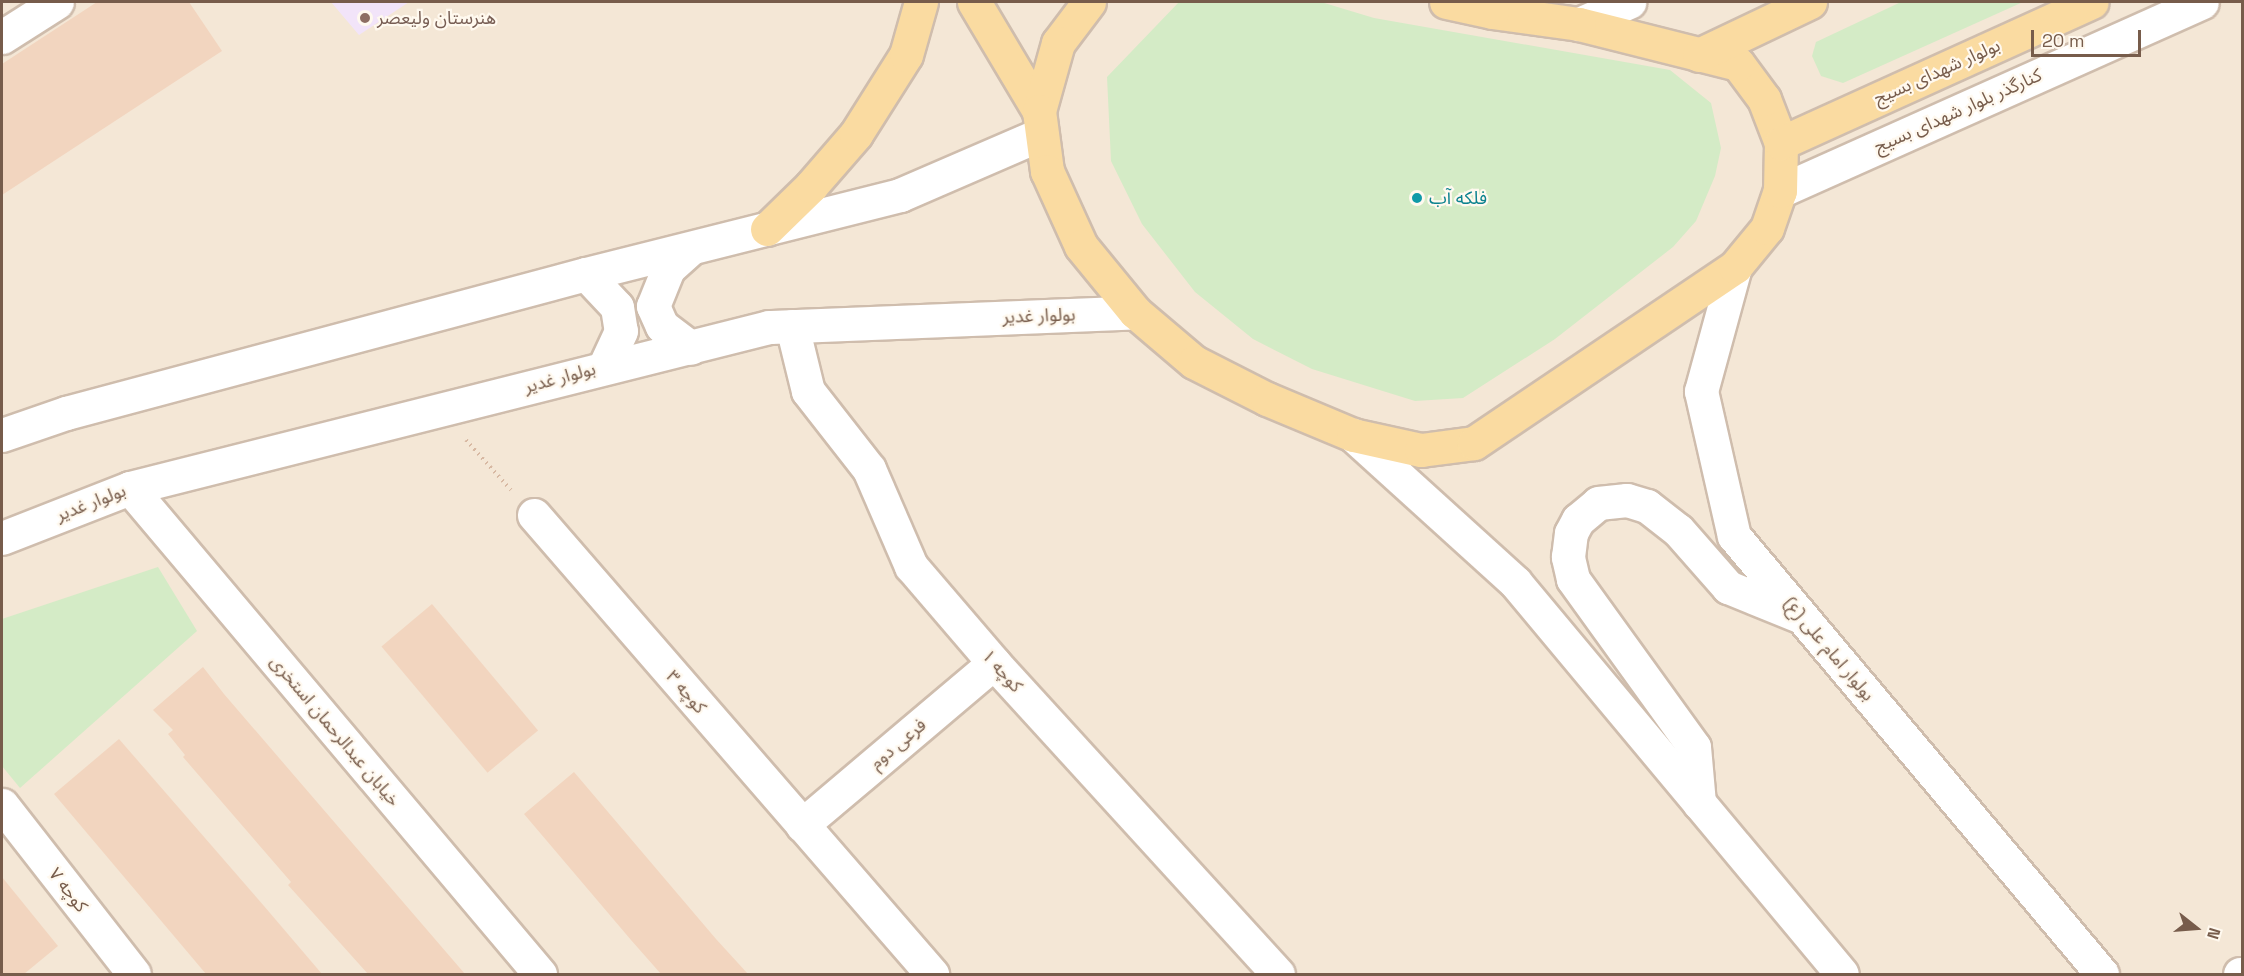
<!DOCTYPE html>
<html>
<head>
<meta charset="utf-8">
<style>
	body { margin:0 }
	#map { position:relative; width:2244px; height:976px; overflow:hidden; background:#fdf5e8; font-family:"Space Grotesk","Noto Sans Arabic",sans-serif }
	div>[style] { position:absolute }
	.residential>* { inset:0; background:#f4e7d6; transform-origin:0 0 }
	.education>* { inset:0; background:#f2e4f9 }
	.green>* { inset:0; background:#d4ebc6 }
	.building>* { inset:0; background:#f2d5bf; transform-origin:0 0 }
	.path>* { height:4px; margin-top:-2px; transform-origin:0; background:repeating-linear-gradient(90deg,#d7b8a2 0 1.5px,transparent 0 6px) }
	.roads { filter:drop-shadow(2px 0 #cfbdad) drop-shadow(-2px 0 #cfbdad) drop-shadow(0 2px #cfbdad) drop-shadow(0 -2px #cfbdad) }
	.street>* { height:33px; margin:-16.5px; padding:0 16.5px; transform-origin:16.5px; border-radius:16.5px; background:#fff }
	.secondary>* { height:33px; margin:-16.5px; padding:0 16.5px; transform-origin:16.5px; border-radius:16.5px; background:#fff }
	.primary>* { height:33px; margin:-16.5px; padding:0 16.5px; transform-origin:16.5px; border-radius:16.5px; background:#fadba1 }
	.dots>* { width:16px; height:16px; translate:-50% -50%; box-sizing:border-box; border:3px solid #fff9ef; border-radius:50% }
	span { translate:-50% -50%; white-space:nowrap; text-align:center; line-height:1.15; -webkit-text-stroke:4.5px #fff9ef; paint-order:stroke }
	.education-label { font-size:18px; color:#785e54 }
	.left { translate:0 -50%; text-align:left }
	.street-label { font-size:18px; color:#775c4b }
	.culture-label { font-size:18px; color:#0d838f }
	.frame { position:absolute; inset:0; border:3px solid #775c4b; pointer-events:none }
	.north { position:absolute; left:2166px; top:898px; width:60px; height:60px; -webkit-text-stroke:4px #fff9ef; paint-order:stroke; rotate:107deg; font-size:16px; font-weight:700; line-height:24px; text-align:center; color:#775c4b }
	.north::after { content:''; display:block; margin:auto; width:21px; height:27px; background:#775c4b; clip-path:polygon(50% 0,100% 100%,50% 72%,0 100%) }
	.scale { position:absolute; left:2031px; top:30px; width:110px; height:27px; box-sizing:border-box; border:3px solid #775c4b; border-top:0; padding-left:8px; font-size:18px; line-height:21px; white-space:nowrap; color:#775c4b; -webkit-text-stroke:4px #fff9ef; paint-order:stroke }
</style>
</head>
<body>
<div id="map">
	<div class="residential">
		<div style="left:2px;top:2px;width:2240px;height:972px"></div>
	</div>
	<div class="education">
		<div style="clip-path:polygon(331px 2px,409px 2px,359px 35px)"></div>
	</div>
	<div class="green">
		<div style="clip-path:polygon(1179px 2px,1321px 2px,1374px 18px,1670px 70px,1711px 103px,1721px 148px,1715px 176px,1696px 221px,1673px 247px,1555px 339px,1463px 398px,1415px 401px,1312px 369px,1253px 339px,1195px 292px,1142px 224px,1111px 161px,1107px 77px)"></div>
		<div style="clip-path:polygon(1901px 2px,2023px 2px,1843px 83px,1821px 76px,1812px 56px,1816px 42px)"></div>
		<div style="clip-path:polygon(158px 567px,197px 631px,20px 788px,2px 766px,2px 619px)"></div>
	</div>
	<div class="building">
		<div style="clip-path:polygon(97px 2px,189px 2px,222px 51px,2px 195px,2px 64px)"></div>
		<div style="left:432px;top:604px;width:165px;height:66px;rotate:50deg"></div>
		<div style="clip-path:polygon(203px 667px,224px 694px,465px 974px,368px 974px,288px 885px,291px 882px,183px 757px,185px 755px,168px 734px,173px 730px,153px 710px)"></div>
		<div style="clip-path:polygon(119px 739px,264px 906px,322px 974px,206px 974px,54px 794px)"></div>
		<div style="clip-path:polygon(574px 772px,716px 939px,748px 974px,661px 974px,631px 940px,524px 814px)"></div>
		<div style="clip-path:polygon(2px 877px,58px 946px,24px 974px,2px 974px)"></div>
	</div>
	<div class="path">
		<div style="left:466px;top:440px;width:67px;rotate:48deg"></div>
	</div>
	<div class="roads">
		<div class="street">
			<div style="left:2px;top:37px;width:65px;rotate:-32.5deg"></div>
			<div style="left:792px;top:326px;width:67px;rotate:76.2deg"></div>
			<div style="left:808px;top:391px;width:99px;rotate:52deg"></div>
			<div style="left:869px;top:469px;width:106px;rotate:66.6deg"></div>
			<div style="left:911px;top:566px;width:128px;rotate:49.4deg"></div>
			<div style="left:994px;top:663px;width:421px;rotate:47.6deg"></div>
			<div style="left:130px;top:488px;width:636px;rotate:49.85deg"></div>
			<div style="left:534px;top:515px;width:608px;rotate:49.07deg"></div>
			<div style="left:2px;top:805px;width:214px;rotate:52deg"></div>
			<div style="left:802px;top:825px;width:251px;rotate:-40.2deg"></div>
		</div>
		<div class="secondary">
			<div style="left:1579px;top:24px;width:55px;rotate:-23.7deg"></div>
			<div style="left:1780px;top:191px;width:462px;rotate:-24.1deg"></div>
			<div style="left:690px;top:249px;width:30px;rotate:138deg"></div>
			<div style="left:668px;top:269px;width:40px;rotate:112deg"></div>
			<div style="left:653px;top:306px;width:22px;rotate:66deg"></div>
			<div style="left:662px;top:326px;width:36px;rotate:37deg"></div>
			<div style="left:1735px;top:267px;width:129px;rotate:105.3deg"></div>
			<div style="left:1701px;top:391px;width:149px;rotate:77.2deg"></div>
			<div style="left:1734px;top:536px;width:572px;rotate:49.96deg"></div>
			<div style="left:586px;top:274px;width:45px;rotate:46.8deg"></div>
			<div style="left:617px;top:307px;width:24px;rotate:81deg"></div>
			<div style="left:621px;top:331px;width:40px;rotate:115deg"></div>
			<div style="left:2px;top:435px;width:68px;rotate:-19deg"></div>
			<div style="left:66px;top:413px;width:538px;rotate:-14.97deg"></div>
			<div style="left:586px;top:274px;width:324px;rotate:-14.1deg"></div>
			<div style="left:900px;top:195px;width:154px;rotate:-23.4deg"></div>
			<div style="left:1353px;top:435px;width:219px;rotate:42.2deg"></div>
			<div style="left:1515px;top:582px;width:510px;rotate:50.17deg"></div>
			<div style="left:2px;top:538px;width:137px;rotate:-21.3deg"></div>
			<div style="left:130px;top:488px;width:659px;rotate:-14.14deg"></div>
			<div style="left:769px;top:327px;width:366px;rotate:-2.3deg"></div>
			<div style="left:1699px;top:803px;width:56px;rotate:-95.1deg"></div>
			<div style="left:1694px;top:747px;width:207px;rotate:-125.8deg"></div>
			<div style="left:1573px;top:579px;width:23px;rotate:-103deg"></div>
			<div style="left:1568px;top:557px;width:24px;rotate:-83deg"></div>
			<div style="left:1571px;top:533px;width:15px;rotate:-62deg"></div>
			<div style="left:1578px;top:520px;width:26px;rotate:-40deg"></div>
			<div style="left:1598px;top:503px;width:29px;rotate:-6deg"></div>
			<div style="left:1627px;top:500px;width:21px;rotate:17deg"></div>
			<div style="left:1647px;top:506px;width:39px;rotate:38deg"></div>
			<div style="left:1678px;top:530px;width:76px;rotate:48.7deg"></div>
			<div style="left:1728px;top:587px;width:77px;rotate:22.2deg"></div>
			<div style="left:2240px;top:974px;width:2px"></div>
		</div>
		<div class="primary">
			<div style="left:974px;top:2px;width:127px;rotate:59.2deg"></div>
			<div style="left:1089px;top:2px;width:51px;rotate:127.1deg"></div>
			<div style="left:1058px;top:43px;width:71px;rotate:105.6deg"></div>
			<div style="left:1039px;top:111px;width:61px;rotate:82.4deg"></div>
			<div style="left:1047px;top:171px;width:82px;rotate:65.6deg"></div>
			<div style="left:1081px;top:246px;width:85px;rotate:50.7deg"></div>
			<div style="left:1135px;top:312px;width:77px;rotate:40.3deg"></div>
			<div style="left:1194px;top:362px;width:82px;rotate:26.9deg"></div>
			<div style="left:1267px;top:399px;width:93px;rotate:22.7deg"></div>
			<div style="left:1353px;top:435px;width:70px;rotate:12.4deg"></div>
			<div style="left:1421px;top:450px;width:53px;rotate:-7.5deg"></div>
			<div style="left:1474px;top:443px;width:315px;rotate:-34deg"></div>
			<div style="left:1735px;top:267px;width:50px;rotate:-50.6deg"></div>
			<div style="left:1767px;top:228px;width:39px;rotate:-71deg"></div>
			<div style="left:1780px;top:191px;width:48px;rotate:-88.8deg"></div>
			<div style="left:1781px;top:143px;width:47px;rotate:-111.1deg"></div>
			<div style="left:1764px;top:99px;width:44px;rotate:-126.6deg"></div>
			<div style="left:1738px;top:64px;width:164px;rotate:-165.9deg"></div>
			<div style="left:1579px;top:24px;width:88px;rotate:-172.1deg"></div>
			<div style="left:1492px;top:12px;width:47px;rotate:-167.7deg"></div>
			<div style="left:1699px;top:55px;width:123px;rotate:-25.5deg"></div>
			<div style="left:1781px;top:143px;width:341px;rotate:-24.4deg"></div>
			<div style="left:767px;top:229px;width:62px;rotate:-44.3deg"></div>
			<div style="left:811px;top:186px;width:69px;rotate:-49.1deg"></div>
			<div style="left:856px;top:134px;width:93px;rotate:-57.7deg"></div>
			<div style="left:906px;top:55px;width:55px;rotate:-74.2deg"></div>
		</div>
	</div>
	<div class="dots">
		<div style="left:365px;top:18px;background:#8d6e63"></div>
		<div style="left:1417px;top:198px;background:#0f9aa8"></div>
	</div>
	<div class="education-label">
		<span class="left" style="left:377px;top:18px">هنرستان ولیعصر</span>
	</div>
	<div class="street-label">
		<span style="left:1937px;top:72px;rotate:-24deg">بولوار شهدای بسیج</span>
		<span style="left:1958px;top:111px;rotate:-24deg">کنارگذر بلوار شهدای بسیج</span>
		<span style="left:1039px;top:316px;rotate:-2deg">بولوار غدیر</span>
		<span style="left:560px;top:378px;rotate:-15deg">بولوار غدیر</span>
		<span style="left:91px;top:503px;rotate:-21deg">بولوار غدیر</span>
		<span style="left:1829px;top:649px;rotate:50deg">بولوار امام علی (ع)</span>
		<span style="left:1002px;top:671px;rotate:48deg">کوچه ۱</span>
		<span style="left:686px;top:692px;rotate:49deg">کوچه ۳</span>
		<span style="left:335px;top:731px;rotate:50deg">خیابان عبدالرحمان استخری</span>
		<span style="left:898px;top:744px;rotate:-40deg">فرعی دوم</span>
		<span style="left:68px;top:890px;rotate:52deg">کوچه ۷</span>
	</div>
	<div class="culture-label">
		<span class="left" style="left:1429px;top:198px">فلکه آب</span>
	</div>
	<div class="frame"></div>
	<div class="north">N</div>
	<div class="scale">20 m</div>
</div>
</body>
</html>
